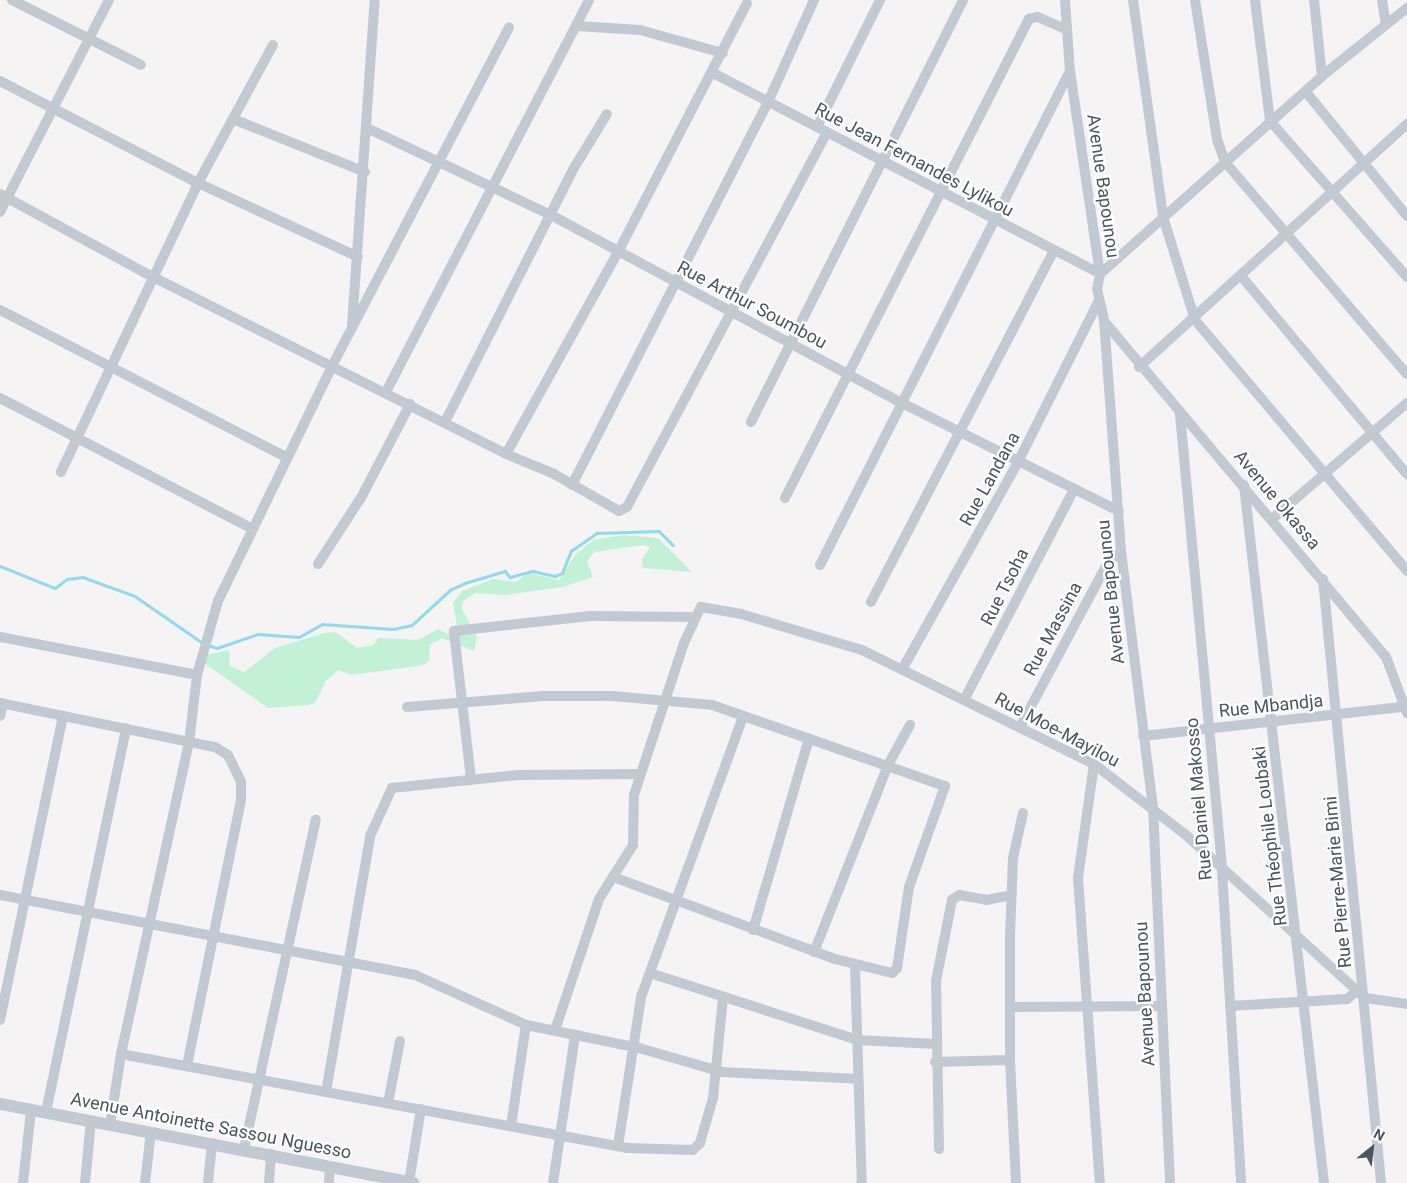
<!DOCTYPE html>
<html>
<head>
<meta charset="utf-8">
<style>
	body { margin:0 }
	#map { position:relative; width:1407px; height:1183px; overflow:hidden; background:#f5f3f3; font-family:Roboto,sans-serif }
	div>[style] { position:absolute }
	.green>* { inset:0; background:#c3f1d5 }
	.stream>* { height:2.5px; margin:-1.25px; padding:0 1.25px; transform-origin:1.25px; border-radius:1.25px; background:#90daee }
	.minor>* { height:10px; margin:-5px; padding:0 5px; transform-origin:5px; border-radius:5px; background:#c1cad2 }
	.tertiary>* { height:12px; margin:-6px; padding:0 6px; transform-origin:6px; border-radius:6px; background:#c1cad2 }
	span { translate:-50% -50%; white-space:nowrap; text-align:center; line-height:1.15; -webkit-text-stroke:4.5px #fff; paint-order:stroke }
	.street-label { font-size:18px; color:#4a5661 }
	.north { position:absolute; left:1347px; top:1123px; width:50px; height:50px; -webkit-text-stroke:4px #fff; paint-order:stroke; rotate:29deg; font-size:14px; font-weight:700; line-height:20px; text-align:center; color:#4a5661 }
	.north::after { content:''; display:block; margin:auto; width:18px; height:22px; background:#4a5661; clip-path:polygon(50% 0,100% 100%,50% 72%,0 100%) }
</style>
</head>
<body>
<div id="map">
	<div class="green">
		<div style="clip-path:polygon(624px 535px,658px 538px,692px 572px,643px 568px,642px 560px,650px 547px,643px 545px,594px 552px,587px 561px,593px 577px,563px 587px,505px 595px,475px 593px,463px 601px,462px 609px,477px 637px,474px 651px,442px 638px,430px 645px,429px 661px,423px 665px,352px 675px,338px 670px,326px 681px,315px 703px,308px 705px,268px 708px,204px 663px,205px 655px,229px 650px,230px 666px,244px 672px,275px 648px,328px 632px,337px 633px,357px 648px,374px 645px,378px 638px,418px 640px,438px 629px,452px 636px,458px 631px,453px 603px,462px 591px,493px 579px,516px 582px,528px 573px,559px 580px,575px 555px,593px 540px)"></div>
	</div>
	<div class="stream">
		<div style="left:0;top:566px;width:59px;rotate:21.8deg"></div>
		<div style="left:55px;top:588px;width:15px;rotate:-37deg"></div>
		<div style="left:67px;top:579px;width:16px;rotate:-7deg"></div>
		<div style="left:83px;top:577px;width:55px;rotate:20.1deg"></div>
		<div style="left:135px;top:596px;width:83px;rotate:34.7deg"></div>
		<div style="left:208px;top:645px;width:9px;rotate:18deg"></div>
		<div style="left:217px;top:648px;width:43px;rotate:-18.9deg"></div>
		<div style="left:258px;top:634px;width:41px;rotate:4.2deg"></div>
		<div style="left:299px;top:637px;width:26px;rotate:-29deg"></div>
		<div style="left:322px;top:624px;width:71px;rotate:4deg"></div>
		<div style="left:393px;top:629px;width:19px;rotate:-12deg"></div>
		<div style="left:412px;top:625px;width:52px;rotate:-42.6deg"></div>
		<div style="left:450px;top:590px;width:17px;rotate:-25deg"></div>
		<div style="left:465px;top:583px;width:42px;rotate:-16.7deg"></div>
		<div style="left:505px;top:571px;width:8px;rotate:50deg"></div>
		<div style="left:510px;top:577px;width:24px;rotate:-15deg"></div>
		<div style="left:533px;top:571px;width:23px;rotate:13deg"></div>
		<div style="left:555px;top:576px;width:8px;rotate:-23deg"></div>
		<div style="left:562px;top:573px;width:24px;rotate:-68deg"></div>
		<div style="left:571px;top:551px;width:32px;rotate:-35deg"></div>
		<div style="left:597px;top:533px;width:62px;rotate:-1.8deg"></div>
		<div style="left:659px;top:531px;width:20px;rotate:45deg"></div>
	</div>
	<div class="minor">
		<div style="left:12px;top:0;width:144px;rotate:26.7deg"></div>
		<div style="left:1065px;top:0;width:71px;rotate:86deg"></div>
		<div style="left:1070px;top:71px;width:205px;rotate:81.6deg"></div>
		<div style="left:1100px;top:274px;width:15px;rotate:101deg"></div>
		<div style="left:1097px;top:289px;width:32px;rotate:77deg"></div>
		<div style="left:1104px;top:320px;width:232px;rotate:85.8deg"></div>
		<div style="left:1121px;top:551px;width:259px;rotate:82.9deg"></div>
		<div style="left:1153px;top:808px;width:375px;rotate:87.4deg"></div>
		<div style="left:1133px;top:0;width:219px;rotate:82.1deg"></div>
		<div style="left:1163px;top:217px;width:108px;rotate:72.7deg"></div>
		<div style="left:1195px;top:320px;width:329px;rotate:49.8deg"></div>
		<div style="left:1195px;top:0;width:141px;rotate:81deg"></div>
		<div style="left:1217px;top:139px;width:24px;rotate:71deg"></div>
		<div style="left:1225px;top:162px;width:279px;rotate:49.4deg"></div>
		<div style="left:1255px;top:0;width:122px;rotate:82.9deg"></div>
		<div style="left:1270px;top:121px;width:208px;rotate:48.7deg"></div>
		<div style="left:1314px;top:0;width:76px;rotate:84deg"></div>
		<div style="left:1382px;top:0;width:25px;rotate:81deg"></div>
		<div style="left:577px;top:26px;width:63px;rotate:3.6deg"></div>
		<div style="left:640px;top:30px;width:86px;rotate:15.5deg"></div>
		<div style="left:713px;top:73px;width:436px;rotate:27.4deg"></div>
		<div style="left:1100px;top:274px;width:297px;rotate:-41.7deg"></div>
		<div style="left:1322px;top:76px;width:109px;rotate:-38.7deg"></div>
		<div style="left:0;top:81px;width:223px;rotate:27.3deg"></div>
		<div style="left:198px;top:183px;width:176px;rotate:24.8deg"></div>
		<div style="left:1306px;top:92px;width:160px;rotate:50.8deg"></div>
		<div style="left:233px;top:119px;width:142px;rotate:21.9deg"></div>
		<div style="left:817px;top:127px;width:142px;rotate:-63.6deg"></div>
		<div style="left:369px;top:129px;width:201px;rotate:25.3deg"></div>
		<div style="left:551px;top:215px;width:400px;rotate:28.2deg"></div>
		<div style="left:904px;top:404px;width:240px;rotate:26.5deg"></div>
		<div style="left:0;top:194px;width:174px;rotate:28.5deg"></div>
		<div style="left:153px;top:277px;width:395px;rotate:26.6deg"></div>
		<div style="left:506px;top:454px;width:52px;rotate:22.6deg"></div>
		<div style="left:554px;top:474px;width:75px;rotate:29.6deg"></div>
		<div style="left:619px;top:511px;width:9px;rotate:-27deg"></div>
		<div style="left:627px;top:507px;width:424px;rotate:-61.9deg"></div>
		<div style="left:0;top:212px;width:238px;rotate:-62.8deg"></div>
		<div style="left:1242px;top:277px;width:257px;rotate:50.1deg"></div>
		<div style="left:0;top:310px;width:322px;rotate:27.2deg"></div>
		<div style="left:1104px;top:321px;width:439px;rotate:50deg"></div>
		<div style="left:1386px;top:657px;width:60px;rotate:69.4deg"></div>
		<div style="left:352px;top:325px;width:326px;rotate:-86deg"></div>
		<div style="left:1139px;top:367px;width:362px;rotate:-42.2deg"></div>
		<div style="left:386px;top:392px;width:441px;rotate:-62.6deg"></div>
		<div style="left:0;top:398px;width:283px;rotate:27.4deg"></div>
		<div style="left:1180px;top:414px;width:458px;rotate:84.7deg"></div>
		<div style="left:1222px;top:870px;width:314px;rotate:86.5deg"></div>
		<div style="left:445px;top:422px;width:285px;rotate:-63.1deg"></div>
		<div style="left:574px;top:168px;width:63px;rotate:-58.6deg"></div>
		<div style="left:751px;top:422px;width:472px;rotate:-63.3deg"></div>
		<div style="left:506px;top:454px;width:231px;rotate:-61deg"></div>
		<div style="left:618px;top:252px;width:280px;rotate:-62.6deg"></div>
		<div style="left:61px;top:472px;width:320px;rotate:-64.6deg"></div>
		<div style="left:198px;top:183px;width:157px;rotate:-61.5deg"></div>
		<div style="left:572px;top:485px;width:430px;rotate:-62.9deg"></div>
		<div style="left:768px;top:102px;width:112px;rotate:-65.7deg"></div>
		<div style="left:1244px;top:485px;width:703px;rotate:83.46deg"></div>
		<div style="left:785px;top:498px;width:538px;rotate:-63.01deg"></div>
		<div style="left:1029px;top:19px;width:9px;rotate:-13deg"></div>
		<div style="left:1038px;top:17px;width:32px;rotate:24deg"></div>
		<div style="left:1272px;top:519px;width:178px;rotate:-40.7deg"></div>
		<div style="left:318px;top:564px;width:81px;rotate:-57.1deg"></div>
		<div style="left:362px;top:496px;width:104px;rotate:-62.4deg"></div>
		<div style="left:820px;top:565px;width:554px;rotate:-63.16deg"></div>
		<div style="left:1323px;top:579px;width:607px;rotate:84.51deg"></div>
		<div style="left:871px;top:602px;width:394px;rotate:-62.5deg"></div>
		<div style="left:0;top:637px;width:201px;rotate:10.9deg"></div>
		<div style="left:903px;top:668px;width:236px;rotate:-60.8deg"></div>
		<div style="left:1018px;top:462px;width:179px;rotate:-63.4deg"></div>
		<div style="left:964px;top:700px;width:237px;rotate:-62.4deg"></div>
		<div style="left:0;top:703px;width:219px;rotate:11.6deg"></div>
		<div style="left:215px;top:747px;width:15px;rotate:32deg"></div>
		<div style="left:228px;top:755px;width:30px;rotate:64deg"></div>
		<div style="left:241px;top:782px;width:18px;rotate:90deg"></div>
		<div style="left:241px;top:800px;width:271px;rotate:101.5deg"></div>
		<div style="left:407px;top:707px;width:136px;rotate:-4.6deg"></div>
		<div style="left:543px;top:696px;width:69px"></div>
		<div style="left:612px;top:696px;width:100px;rotate:5.1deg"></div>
		<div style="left:712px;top:705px;width:247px;rotate:19.2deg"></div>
		<div style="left:945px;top:786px;width:107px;rotate:109.6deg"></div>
		<div style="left:909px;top:887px;width:82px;rotate:98.4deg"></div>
		<div style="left:897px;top:968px;width:7px;rotate:135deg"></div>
		<div style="left:892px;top:973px;width:59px;rotate:-166.2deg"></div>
		<div style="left:835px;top:959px;width:237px;rotate:-159.7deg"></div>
		<div style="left:0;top:716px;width:12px;rotate:-76deg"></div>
		<div style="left:1020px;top:727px;width:187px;rotate:-61.9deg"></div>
		<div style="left:1108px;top:562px;width:17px;rotate:-40deg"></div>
		<div style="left:1143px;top:736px;width:262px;rotate:-6.4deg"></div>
		<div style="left:1094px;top:764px;width:115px;rotate:98deg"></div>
		<div style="left:1078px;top:878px;width:306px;rotate:85.9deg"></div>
		<div style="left:471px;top:779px;width:149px;rotate:-96.6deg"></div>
		<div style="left:454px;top:631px;width:137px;rotate:-6.3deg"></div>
		<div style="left:590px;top:616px;width:104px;rotate:0.6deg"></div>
		<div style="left:0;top:895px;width:423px;rotate:10.9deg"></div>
		<div style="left:415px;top:975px;width:122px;rotate:24.2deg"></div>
		<div style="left:526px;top:1025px;width:115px;rotate:11.5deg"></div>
		<div style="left:639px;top:1048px;width:86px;rotate:16.1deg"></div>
		<div style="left:722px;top:1072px;width:136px;rotate:2.9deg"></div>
		<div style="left:753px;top:930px;width:199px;rotate:-73.7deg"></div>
		<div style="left:814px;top:952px;width:201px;rotate:-68.4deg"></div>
		<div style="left:888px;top:765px;width:46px;rotate:-61.2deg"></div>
		<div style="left:855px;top:966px;width:217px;rotate:88.2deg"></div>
		<div style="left:650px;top:973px;width:218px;rotate:17.9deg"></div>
		<div style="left:857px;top:1040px;width:79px;rotate:2.9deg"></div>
		<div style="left:1230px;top:1006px;width:117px;rotate:-3.4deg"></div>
		<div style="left:1347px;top:999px;width:13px;rotate:-39deg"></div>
		<div style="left:1013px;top:1007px;width:149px;rotate:-0.4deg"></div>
		<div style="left:0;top:1020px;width:309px;rotate:-78.3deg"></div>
		<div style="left:555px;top:1030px;width:138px;rotate:-71.4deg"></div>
		<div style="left:599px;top:899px;width:64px;rotate:-57.8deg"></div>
		<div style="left:633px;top:845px;width:50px;rotate:-88.9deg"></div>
		<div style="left:634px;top:795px;width:160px;rotate:-71.8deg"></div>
		<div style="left:684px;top:643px;width:40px;rotate:-65deg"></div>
		<div style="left:701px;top:607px;width:41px;rotate:9.9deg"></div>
		<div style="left:741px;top:614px;width:126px;rotate:16.6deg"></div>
		<div style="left:862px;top:650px;width:258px;rotate:26.2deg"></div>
		<div style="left:1094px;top:764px;width:116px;rotate:37.7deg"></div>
		<div style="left:1186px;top:835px;width:242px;rotate:42.3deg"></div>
		<div style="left:1365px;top:998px;width:42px;rotate:8.1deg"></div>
		<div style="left:121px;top:1054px;width:515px;rotate:10.52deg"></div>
		<div style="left:627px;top:1148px;width:66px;rotate:1.7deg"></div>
		<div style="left:693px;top:1150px;width:10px;rotate:-45deg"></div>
		<div style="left:700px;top:1143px;width:47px;rotate:-73.9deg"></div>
		<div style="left:713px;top:1098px;width:101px;rotate:-84.3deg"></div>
		<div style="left:935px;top:1062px;width:75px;rotate:-1.5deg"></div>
		<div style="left:326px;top:1092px;width:260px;rotate:-80.2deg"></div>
		<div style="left:370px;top:836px;width:53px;rotate:-65.4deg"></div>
		<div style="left:392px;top:788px;width:127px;rotate:-5.9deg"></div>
		<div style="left:518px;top:775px;width:122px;rotate:-0.5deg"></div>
		<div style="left:388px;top:1103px;width:63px;rotate:-79deg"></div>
		<div style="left:46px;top:1112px;width:392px;rotate:-78.2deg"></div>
		<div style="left:110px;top:1125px;width:72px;rotate:-81.2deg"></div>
		<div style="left:121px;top:1054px;width:318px;rotate:-77.7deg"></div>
		<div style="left:189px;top:743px;width:68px;rotate:-83.3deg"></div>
		<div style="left:197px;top:675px;width:77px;rotate:-74.2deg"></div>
		<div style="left:218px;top:601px;width:261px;rotate:-64.1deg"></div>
		<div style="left:332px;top:366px;width:382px;rotate:-62.4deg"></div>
		<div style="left:511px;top:1126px;width:102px;rotate:-81.6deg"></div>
		<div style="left:618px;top:1146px;width:151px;rotate:-81.2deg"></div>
		<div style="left:641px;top:997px;width:299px;rotate:-70deg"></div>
		<div style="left:244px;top:1149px;width:337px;rotate:-77.7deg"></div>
		<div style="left:939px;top:1149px;width:168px;rotate:-91deg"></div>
		<div style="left:936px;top:981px;width:83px;rotate:-78.8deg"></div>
		<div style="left:952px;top:900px;width:9px;rotate:-36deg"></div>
		<div style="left:959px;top:895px;width:27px;rotate:10deg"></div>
		<div style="left:986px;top:900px;width:26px;rotate:-11deg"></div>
		<div style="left:409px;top:1182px;width:74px;rotate:-80.7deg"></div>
		<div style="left:23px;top:1183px;width:73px;rotate:-83.7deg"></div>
		<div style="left:85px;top:1183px;width:62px;rotate:-84.5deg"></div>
		<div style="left:145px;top:1183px;width:51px;rotate:-83.3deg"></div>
		<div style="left:208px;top:1183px;width:40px;rotate:-84.3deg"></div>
		<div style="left:269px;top:1183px;width:29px;rotate:-86deg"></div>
		<div style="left:329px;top:1183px;width:17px;rotate:-87deg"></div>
		<div style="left:553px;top:1183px;width:150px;rotate:-81.5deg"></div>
		<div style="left:1016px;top:1183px;width:123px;rotate:-92.8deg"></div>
		<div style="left:1010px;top:1060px;width:124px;rotate:-90deg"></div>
		<div style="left:1010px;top:936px;width:78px;rotate:-87.8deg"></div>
		<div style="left:1013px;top:858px;width:46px;rotate:-77.5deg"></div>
	</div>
	<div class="tertiary">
		<div style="left:0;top:1104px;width:421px;rotate:10.8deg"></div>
	</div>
	<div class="street-label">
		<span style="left:914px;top:160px;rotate:28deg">Rue Jean Fernandes Lylikou</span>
		<span style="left:1103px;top:186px;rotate:82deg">Avenue Bapounou</span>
		<span style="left:752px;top:305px;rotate:28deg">Rue Arthur Soumbou</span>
		<span style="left:990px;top:479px;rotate:-61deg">Rue Landana</span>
		<span style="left:1277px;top:500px;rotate:50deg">Avenue Okassa</span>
		<span style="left:1005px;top:587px;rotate:-63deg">Rue Tsoha</span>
		<span style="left:1111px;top:592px;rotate:-96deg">Avenue Bapounou</span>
		<span style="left:1053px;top:629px;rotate:-62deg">Rue Massina</span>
		<span style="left:1271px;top:706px;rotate:-6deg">Rue Mbandja</span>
		<span style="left:1057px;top:730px;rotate:28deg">Rue Moe-Mayilou</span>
		<span style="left:1199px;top:799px;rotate:-95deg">Rue Daniel Makosso</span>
		<span style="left:1270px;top:836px;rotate:-97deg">Rue Théophile Loubaki</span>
		<span style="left:1338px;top:882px;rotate:-95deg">Rue Pierre-Marie Bimi</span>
		<span style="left:1145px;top:994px;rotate:-93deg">Avenue Bapounou</span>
		<span style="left:211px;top:1126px;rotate:11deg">Avenue Antoinette Sassou Nguesso</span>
	</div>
	<div class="north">N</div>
</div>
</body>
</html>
